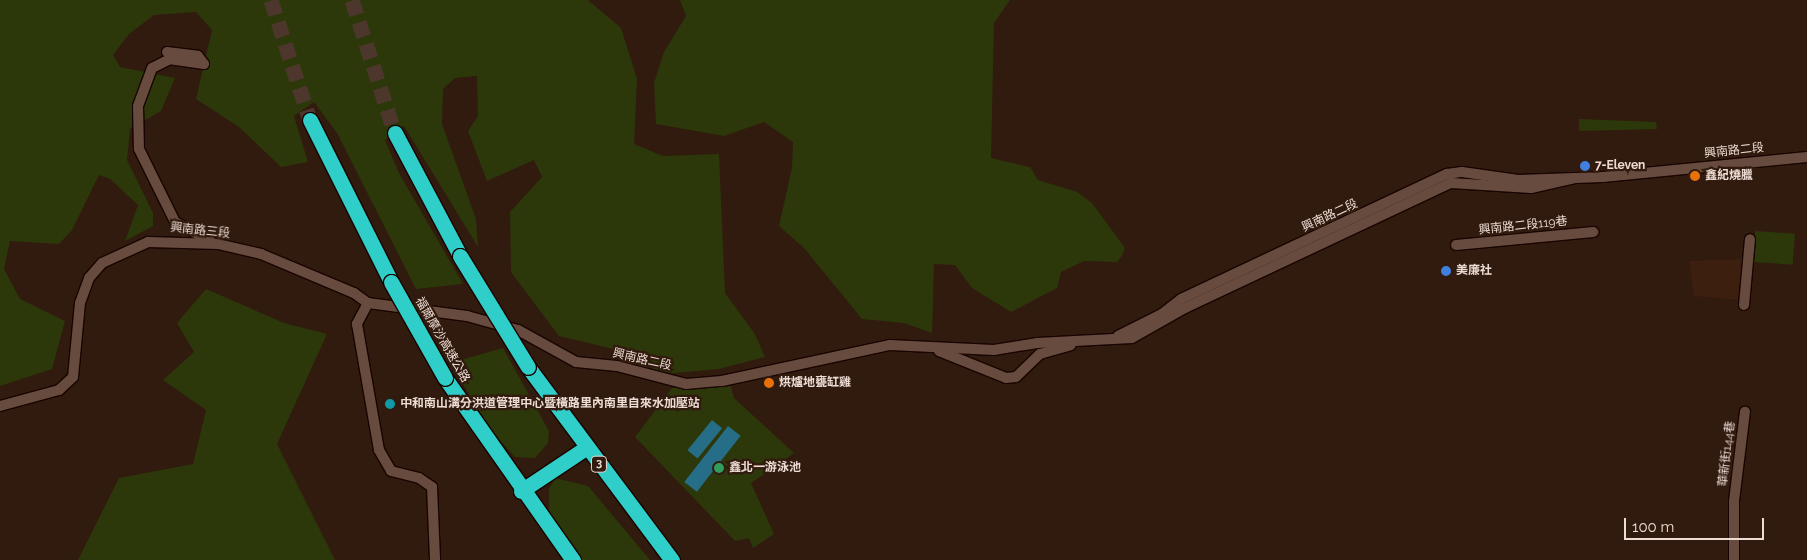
<!DOCTYPE html>
<html>
<head>
<meta charset="utf-8">
<style>
	body { margin:0 }
	#map { position:relative; width:1807px; height:560px; overflow:hidden; background:#311a0e; font-family:Raleway,"Noto Sans TC",sans-serif }
	div>[style] { position:absolute }
	.built>* { inset:0; background:#3d1f10 }
	.green>* { inset:0; background:#2c380a; transform-origin:0 0 }
	.water>* { inset:0; background:#266e88; transform-origin:0 0 }
	.highway-tunnel>* { height:15px; margin-top:-7.5px; transform-origin:0; background:repeating-linear-gradient(90deg,#4d372c 0 15px,transparent 0 23px) }
	.roads { filter:drop-shadow(1px 0 #180400) drop-shadow(-1px 0 #180400) drop-shadow(0 1px #180400) drop-shadow(0 -1px #180400) }
	.minor>* { height:10px; margin:-5px; padding:0 5px; transform-origin:5px; border-radius:5px; background:#674b3e }
	.highway>* { height:15px; margin:-7.5px; padding:0 7.5px; transform-origin:7.5px; border-radius:7.5px; background:#2fcec8 }
	.bridges { filter:drop-shadow(1px 0 #180400) drop-shadow(-1px 0 #180400) drop-shadow(0 1px #180400) drop-shadow(0 -1px #180400) }
	.highway-bridge>* { height:15px; margin:-7.5px; padding:0 7.5px; transform-origin:7.5px; border-radius:7.5px; background:#2fcec8 }
	.dots>* { width:14px; height:14px; translate:-50% -50%; box-sizing:border-box; border:2px solid #311a0e; border-radius:50% }
	span { translate:-50% -50%; white-space:nowrap; text-align:center; line-height:1.15; -webkit-text-stroke:4.5px #311a0e; paint-order:stroke }
	.shield-label span { padding:1px 4px; background:#311a0e; border:1px solid; border-radius:4px; -webkit-text-stroke-width:0 }
	.shield-label { font-size:11px; color:#eddcd4; font-weight:700 }
	.street-label { font-size:12px; color:#eddcd4 }
	.poi-label { font-size:12px; color:#eddcd4; font-weight:700 }
	.left { translate:0 -50%; text-align:left }
	.scale { position:absolute; left:1624px; top:518px; width:140px; height:22px; box-sizing:border-box; border:2px solid #eddcd4; border-top:0; padding-left:6px; font-size:15px; line-height:18px; white-space:nowrap; color:#eddcd4; -webkit-text-stroke:4px #311a0e; paint-order:stroke }
</style>
</head>
<body>
<div id="map">
	<div class="built">
		<div style="clip-path:polygon(1744px 259px,1739px 300px,1694px 296px,1689px 261px)"></div>
	</div>
	<div class="green">
		<div style="clip-path:polygon(0 0,588px 0,621px 28px,637px 79px,634px 144px,663px 156px,719px 154px,725px 293px,755px 334px,765px 357px,719px 369px,663px 374px,622px 351px,559px 336px,511px 272px,510px 212px,542px 177px,534px 160px,487px 181px,468px 131px,478px 116px,477px 76px,455px 78px,443px 89px,442px 124px,476px 219px,478px 247px,404px 126px,385px 140px,399px 173px,463px 284px,416px 289px,337px 133px,314px 102px,294px 116px,308px 162px,281px 167px,239px 127px,196px 99px,212px 30px,196px 12px,154px 15px,129px 34px,113px 55px,120px 67px,175px 78px,161px 111px,130px 129px,127px 160px,153px 213px,153px 226px,125px 241px,138px 205px,110px 179px,99px 175px,72px 230px,59px 244px,10px 241px,4px 269px,20px 299px,65px 321px,52px 369px,0 386px)"></div>
		<div style="clip-path:polygon(680px 0,1010px 0,994px 23px,991px 158px,1030px 167px,1038px 180px,1077px 192px,1092px 203px,1125px 248px,1122px 256px,1117px 262px,1084px 261px,1061px 272px,1057px 288px,1011px 312px,972px 288px,955px 265px,934px 264px,932px 333px,904px 323px,862px 319px,804px 248px,779px 226px,792px 168px,793px 142px,764px 122px,724px 136px,656px 124px,654px 83px,664px 52px,686px 16px)"></div>
		<div style="clip-path:polygon(1579px 119px,1656px 122px,1657px 129px,1579px 131px)"></div>
		<div style="left:1755px;top:231px;width:40px;height:31px;rotate:4deg"></div>
		<div style="clip-path:polygon(206px 289px,284px 323px,327px 334px,277px 444px,335px 560px,78px 560px,119px 478px,193px 464px,206px 410px,163px 380px,194px 352px,177px 323px)"></div>
		<div style="clip-path:polygon(503px 348px,549px 431px,548px 443px,535px 458px,515px 457px,490px 429px,450px 363px)"></div>
		<div style="clip-path:polygon(730px 384px,734px 398px,794px 453px,751px 483px,774px 534px,753px 548px,749px 538px,735px 541px,635px 437px,672px 388px)"></div>
		<div style="clip-path:polygon(555px 478px,588px 486px,650px 560px,582px 560px,549px 515px,549px 489px)"></div>
	</div>
	<div class="water">
		<div style="left:712px;top:420px;width:13px;height:39px;rotate:39deg"></div>
		<div style="left:728px;top:426px;width:16px;height:71px;rotate:38deg"></div>
	</div>
	<div class="highway-tunnel">
		<div style="left:271px;top:0;width:126px;rotate:72deg"></div>
		<div style="left:352px;top:0;width:140px;rotate:72.1deg"></div>
	</div>
	<div class="roads">
		<div class="minor">
			<div style="left:167px;top:52px;width:31px;rotate:7deg"></div>
			<div style="left:198px;top:56px;width:10px;rotate:53deg"></div>
			<div style="left:204px;top:64px;width:34px;rotate:-172deg"></div>
			<div style="left:170px;top:59px;width:20px;rotate:153deg"></div>
			<div style="left:152px;top:68px;width:40px;rotate:110.2deg"></div>
			<div style="left:138px;top:106px;width:43px;rotate:88.7deg"></div>
			<div style="left:139px;top:149px;width:81px;rotate:63.7deg"></div>
			<div style="left:175px;top:222px;width:40px;rotate:28deg"></div>
			<div style="left:1456px;top:245px;width:138px;rotate:-5.4deg"></div>
			<div style="left:368px;top:303px;width:24px;rotate:118deg"></div>
			<div style="left:357px;top:324px;width:128px;rotate:80.1deg"></div>
			<div style="left:379px;top:450px;width:24px;rotate:60deg"></div>
			<div style="left:391px;top:471px;width:29px;rotate:14deg"></div>
			<div style="left:419px;top:478px;width:16px;rotate:35deg"></div>
			<div style="left:432px;top:487px;width:73px;rotate:87.6deg"></div>
			<div style="left:1744px;top:305px;width:66px;rotate:-84.8deg"></div>
			<div style="left:1118px;top:336px;width:49px;rotate:-26.6deg"></div>
			<div style="left:1162px;top:314px;width:24px;rotate:-38deg"></div>
			<div style="left:1181px;top:299px;width:294px;rotate:-25.2deg"></div>
			<div style="left:1447px;top:174px;width:15px;rotate:-8deg"></div>
			<div style="left:1462px;top:172px;width:57px;rotate:8.1deg"></div>
			<div style="left:1518px;top:180px;width:85px;rotate:-2deg"></div>
			<div style="left:1603px;top:177px;width:205px;rotate:-5.6deg"></div>
			<div style="left:939px;top:351px;width:72px;rotate:21.9deg"></div>
			<div style="left:1006px;top:378px;width:10px;rotate:-6deg"></div>
			<div style="left:1016px;top:377px;width:33px;rotate:-44deg"></div>
			<div style="left:1040px;top:354px;width:32px;rotate:-16deg"></div>
			<div style="left:0;top:406px;width:61px;rotate:-15.2deg"></div>
			<div style="left:59px;top:390px;width:19px;rotate:-43deg"></div>
			<div style="left:73px;top:377px;width:74px;rotate:-84.6deg"></div>
			<div style="left:80px;top:303px;width:27px;rotate:-70deg"></div>
			<div style="left:89px;top:278px;width:20px;rotate:-49deg"></div>
			<div style="left:102px;top:263px;width:51px;rotate:-24.5deg"></div>
			<div style="left:148px;top:242px;width:70px;rotate:1.6deg"></div>
			<div style="left:218px;top:244px;width:44px;rotate:13.1deg"></div>
			<div style="left:261px;top:254px;width:101px;rotate:22.8deg"></div>
			<div style="left:354px;top:293px;width:17px;rotate:36deg"></div>
			<div style="left:368px;top:303px;width:100px;rotate:7.5deg"></div>
			<div style="left:467px;top:316px;width:53px;rotate:15.4deg"></div>
			<div style="left:518px;top:330px;width:66px;rotate:28.9deg"></div>
			<div style="left:576px;top:362px;width:41px;rotate:5.6deg"></div>
			<div style="left:617px;top:366px;width:71px;rotate:14.6deg"></div>
			<div style="left:686px;top:384px;width:36px;rotate:-5deg"></div>
			<div style="left:722px;top:381px;width:172px;rotate:-12.1deg"></div>
			<div style="left:890px;top:345px;width:104px;rotate:2.8deg"></div>
			<div style="left:994px;top:350px;width:44px;rotate:-9.2deg"></div>
			<div style="left:1037px;top:343px;width:95px;rotate:-3deg"></div>
			<div style="left:1132px;top:338px;width:61px;rotate:-29.5deg"></div>
			<div style="left:1185px;top:308px;width:294px;rotate:-25.2deg"></div>
			<div style="left:1451px;top:183px;width:80px;rotate:3.6deg"></div>
			<div style="left:1531px;top:188px;width:45px;rotate:-12.8deg"></div>
			<div style="left:1734px;top:560px;width:59px;rotate:-90deg"></div>
			<div style="left:1734px;top:501px;width:90px;rotate:-83deg"></div>
		</div>
		<div class="highway">
			<div style="left:310px;top:120px;width:181px;rotate:63.4deg"></div>
			<div style="left:395px;top:133px;width:139px;rotate:62.1deg"></div>
			<div style="left:528px;top:367px;width:241px;rotate:53.3deg"></div>
			<div style="left:445px;top:378px;width:223px;rotate:54.9deg"></div>
			<div style="left:521px;top:491px;width:79px;rotate:-33.7deg"></div>
		</div>
	</div>
	<div class="bridges">
		<div class="highway-bridge">
			<div style="left:460px;top:256px;width:130px;rotate:58.5deg"></div>
			<div style="left:391px;top:282px;width:110px;rotate:60.6deg"></div>
		</div>
	</div>
	<div class="dots">
		<div style="left:1585px;top:166px;background:#3f7fe0"></div>
		<div style="left:1695px;top:176px;background:#e8710a"></div>
		<div style="left:1446px;top:271px;background:#3f7fe0"></div>
		<div style="left:769px;top:383px;background:#e8710a"></div>
		<div style="left:390px;top:404px;background:#0f9aa8"></div>
		<div style="left:719px;top:468px;background:#2e9e5b"></div>
	</div>
	<div class="shield-label">
		<span style="left:599px;top:464px">3</span>
	</div>
	<div class="street-label">
		<span style="left:1734px;top:151px;rotate:-6deg">興南路二段</span>
		<span style="left:1330px;top:216px;rotate:-25deg">興南路二段</span>
		<span style="left:1523px;top:226px;rotate:-6deg">興南路二段119巷</span>
		<span style="left:200px;top:231px;rotate:6deg">興南路三段</span>
		<span style="left:442px;top:340px;rotate:60deg">福爾摩沙高速公路</span>
		<span style="left:642px;top:360px;rotate:13deg">興南路二段</span>
		<span style="left:1727px;top:454px;rotate:-83deg">華新街144巷</span>
	</div>
	<div class="poi-label">
		<span class="left" style="left:1595px;top:166px">7-Eleven</span>
		<span class="left" style="left:1705px;top:176px">鑫紀燒臘</span>
		<span class="left" style="left:1456px;top:271px">美廉社</span>
		<span class="left" style="left:779px;top:383px">烘爐地甕缸雞</span>
		<span class="left" style="left:400px;top:404px">中和南山溝分洪道管理中心暨橫路里內南里自來水加壓站</span>
		<span class="left" style="left:729px;top:468px">鑫北一游泳池</span>
	</div>
	<div class="scale">100 m</div>
</div>
</body>
</html>
